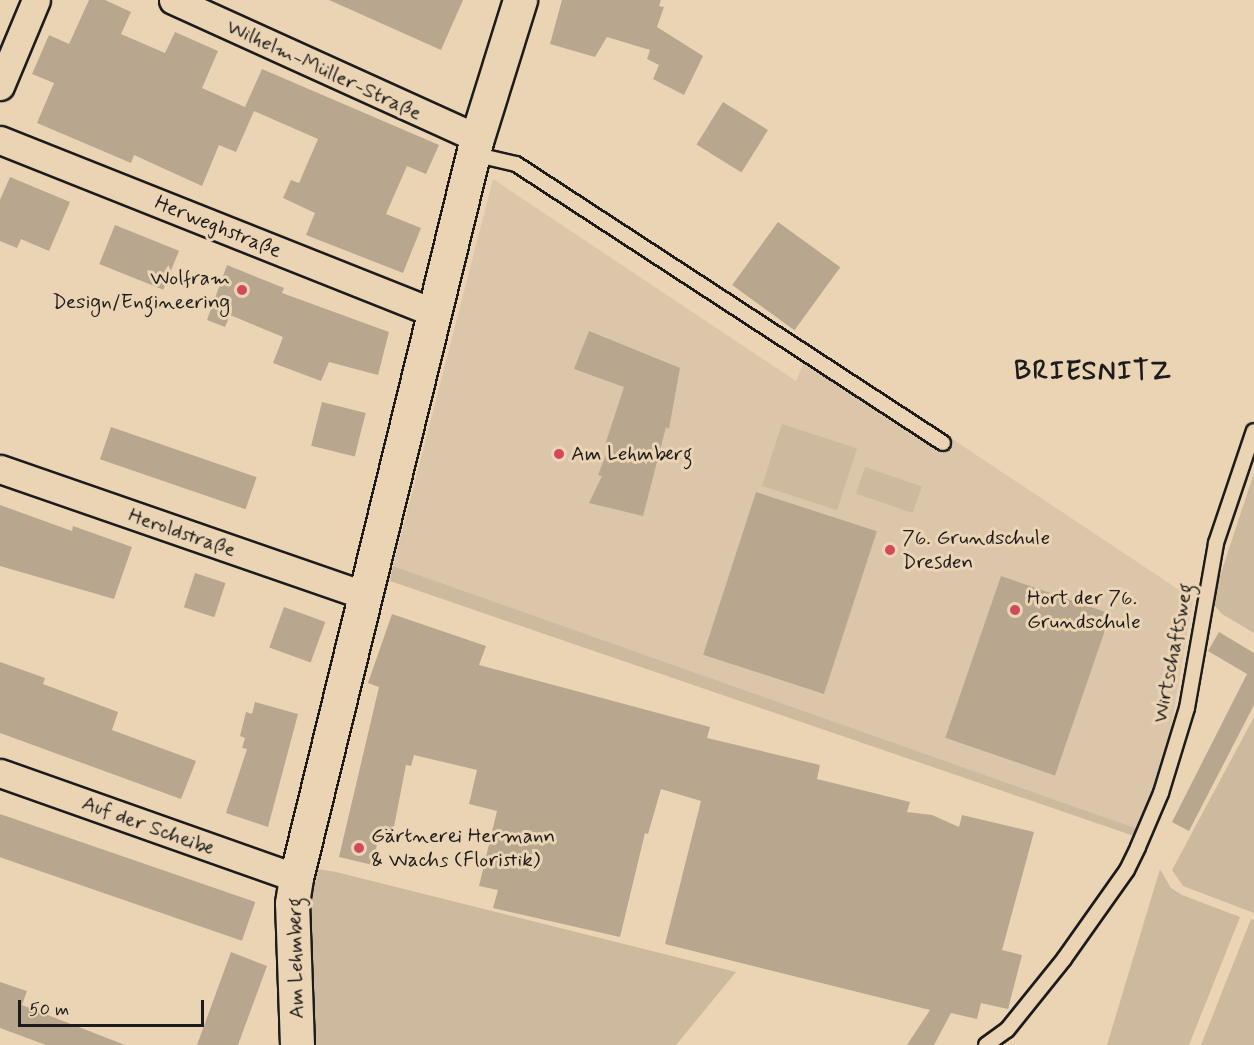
<!DOCTYPE html>
<html>
<head>
<meta charset="utf-8">
<style>
	body { margin:0 }
	#map { position:relative; width:1254px; height:1045px; overflow:hidden; background:#ebd4b4; font-family:Mynerve,sans-serif }
	div>[style] { position:absolute }
	.built>* { inset:0; background:#dcc6a9 }
	.green>* { inset:0; background:#cdb99e; transform-origin:0 0 }
	.building>* { inset:0; background:#b8a68f; transform-origin:0 0 }
	.roads { filter:drop-shadow(2px 0 #1c1c1c) drop-shadow(-2px 0 #1c1c1c) drop-shadow(0 2px #1c1c1c) drop-shadow(0 -2px #1c1c1c) }
	.lane>* { height:14px; margin:-7px; padding:0 7px; transform-origin:7px; border-radius:7px; background:#ebd4b4 }
	.street>* { height:27px; margin:-13.5px; padding:0 13.5px; transform-origin:13.5px; border-radius:13.5px; background:#ebd4b4 }
	.secondary>* { height:33px; margin:-16.5px; padding:0 16.5px; transform-origin:16.5px; border-radius:16.5px; background:#ebd4b4 }
	.dots>* { width:16px; height:16px; translate:-50% -50%; box-sizing:border-box; border:3px solid #ebd4b4; border-radius:50% }
	span { translate:-50% -50%; white-space:nowrap; text-align:center; line-height:1.15; -webkit-text-stroke:6px #ebd4b4; paint-order:stroke }
	.street-label { font-size:21px; color:#1c1c1c }
	.poi-label { font-size:21px; color:#1c1c1c }
	.right { translate:-100% -50%; text-align:right }
	.left { translate:0 -50%; text-align:left }
	.district-label { font-size:27px; color:#1c1c1c; font-weight:700; letter-spacing:1.5px }
	.scale { position:absolute; left:18px; top:1000px; width:186px; height:27px; box-sizing:border-box; border:3px solid #1c1c1c; border-top:0; padding-left:8px; font-size:18px; line-height:21px; white-space:nowrap; color:#1c1c1c; -webkit-text-stroke:4px #ebd4b4; paint-order:stroke }
</style>
</head>
<body>
<div id="map">
	<div class="built">
		<div style="clip-path:polygon(493px 179px,796px 381px,811px 345px,1193px 599px,1165px 762px,1138px 829px,393px 566px)"></div>
	</div>
	<div class="green">
		<div style="left:782px;top:424px;width:79px;height:65px;rotate:18deg"></div>
		<div style="left:865px;top:467px;width:60px;height:28px;rotate:19deg"></div>
		<div style="clip-path:polygon(1254px 473px,1254px 633px,1222px 614px,1215px 606px,1214px 594px)"></div>
		<div style="clip-path:polygon(393px 566px,1138px 829px,1134px 836px,390px 581px)"></div>
		<div style="clip-path:polygon(1254px 717px,1254px 913px,1183px 886px,1172px 870px)"></div>
		<div style="clip-path:polygon(312px 868px,336px 872px,736px 972px,676px 1045px,310px 1045px,304px 919px,312px 905px,307px 898px)"></div>
		<div style="clip-path:polygon(1160px 869px,1171px 888px,1182px 895px,1240px 917px,1189px 1045px,1107px 1045px)"></div>
		<div style="clip-path:polygon(1251px 919px,1254px 920px,1254px 1045px,1201px 1045px)"></div>
	</div>
	<div class="building">
		<div style="clip-path:polygon(89px 0,105px 0,131px 12px,121px 34px,165px 53px,175px 32px,218px 51px,202px 88px,245px 107px,262px 69px,439px 145px,426px 174px,407px 166px,386px 214px,421px 228px,403px 273px,306px 235px,315px 213px,283px 198px,291px 180px,299px 183px,318px 139px,254px 111px,236px 152px,219px 145px,202px 186px,134px 155px,131px 163px,37px 123px,54px 83px,32px 74px,49px 35px,69px 44px)"></div>
		<div style="clip-path:polygon(329px 0,463px 0,441px 50px)"></div>
		<div style="clip-path:polygon(562px 0,661px 0,659px 6px,664px 7px,657px 27px,703px 56px,684px 95px,653px 79px,659px 65px,647px 59px,650px 50px,607px 37px,595px 57px,550px 44px)"></div>
		<div style="left:723px;top:102px;width:53px;height:50px;rotate:32deg"></div>
		<div style="clip-path:polygon(10px 177px,70px 202px,49px 251px,21px 239px,17px 248px,0 241px,0 200px)"></div>
		<div style="left:778px;top:222px;width:77px;height:78px;rotate:36deg"></div>
		<div style="left:115px;top:225px;width:69px;height:42px;rotate:22deg"></div>
		<div style="clip-path:polygon(227px 265px,284px 288px,282px 293px,389px 332px,378px 375px,329px 362px,321px 381px,273px 363px,283px 337px,230px 315px,225px 327px,207px 320px)"></div>
		<div style="clip-path:polygon(589px 331px,680px 368px,669px 429px,666px 427px,643px 516px,589px 503px,602px 476px,598px 475px,609px 447px,605px 445px,624px 387px,574px 369px)"></div>
		<div style="left:322px;top:402px;width:45px;height:45px;rotate:14deg"></div>
		<div style="left:111px;top:427px;width:154px;height:34px;rotate:19deg"></div>
		<div style="left:756px;top:492px;width:127px;height:171px;rotate:18deg"></div>
		<div style="clip-path:polygon(0 505px,72px 531px,73px 526px,132px 547px,114px 599px,0 566px)"></div>
		<div style="left:195px;top:573px;width:32px;height:36px;rotate:18deg"></div>
		<div style="left:1001px;top:576px;width:116px;height:171px;rotate:19deg"></div>
		<div style="left:284px;top:607px;width:44px;height:43px;rotate:20deg"></div>
		<div style="clip-path:polygon(392px 614px,486px 646px,479px 665px,710px 727px,707px 738px,820px 765px,817px 779px,910px 802px,907px 812px,932px 815px,959px 827px,962px 815px,1034px 832px,1002px 950px,1022px 955px,1008px 1009px,981px 1003px,977px 1019px,951px 1013px,934px 1045px,907px 1045px,930px 1010px,665px 944px,701px 801px,661px 789px,648px 834px,645px 833px,620px 937px,493px 908px,498px 890px,479px 886px,497px 811px,469px 804px,477px 770px,414px 755px,411px 766px,406px 765px,391px 842px,378px 839px,373px 865px,339px 857px,379px 687px,368px 683px)"></div>
		<div style="clip-path:polygon(1219px 632px,1254px 653px,1254px 705px,1189px 831px,1172px 822px,1247px 674px,1208px 651px)"></div>
		<div style="clip-path:polygon(0 662px,45px 678px,43px 684px,118px 712px,112px 730px,196px 761px,181px 799px,0 733px)"></div>
		<div style="clip-path:polygon(255px 702px,298px 714px,268px 827px,226px 813px,247px 749px,242px 748px,245px 738px,240px 736px,246px 712px,252px 714px)"></div>
		<div style="left:0;top:814px;width:270px;height:41px;rotate:19deg"></div>
		<div style="clip-path:polygon(231px 952px,267px 966px,238px 1045px,197px 1045px)"></div>
		<div style="clip-path:polygon(0 982px,27px 991px,22px 1005px,125px 1045px,46px 1045px,0 1028px)"></div>
	</div>
	<div class="roads">
		<div class="lane">
			<div style="left:473px;top:154px;width:44px;rotate:13.1deg"></div>
			<div style="left:516px;top:164px;width:510px;rotate:33.16deg"></div>
			<div style="left:986px;top:1045px;width:26px;rotate:-36deg"></div>
			<div style="left:1007px;top:1030px;width:91px;rotate:-51.2deg"></div>
			<div style="left:1064px;top:959px;width:109px;rotate:-54.7deg"></div>
			<div style="left:1127px;top:870px;width:25px;rotate:-64deg"></div>
			<div style="left:1138px;top:847px;width:59px;rotate:-66.9deg"></div>
			<div style="left:1161px;top:793px;width:89px;rotate:-73deg"></div>
			<div style="left:1187px;top:708px;width:168px;rotate:-80deg"></div>
			<div style="left:1216px;top:543px;width:118px;rotate:-71.3deg"></div>
		</div>
		<div class="street">
			<div style="left:173px;top:0;width:334px;rotate:24.4deg"></div>
			<div style="left:0;top:86px;width:93px;rotate:-67.3deg"></div>
			<div style="left:0;top:140px;width:468px;rotate:21.7deg"></div>
			<div style="left:0;top:469px;width:385px;rotate:19.1deg"></div>
			<div style="left:0;top:773px;width:314px;rotate:19.5deg"></div>
		</div>
		<div class="secondary">
			<div style="left:297px;top:1045px;width:142px;rotate:-92deg"></div>
			<div style="left:292px;top:903px;width:25px;rotate:-81deg"></div>
			<div style="left:296px;top:878px;width:762px;rotate:-76.26deg"></div>
			<div style="left:477px;top:138px;width:145px;rotate:-72.7deg"></div>
		</div>
	</div>
	<div class="dots">
		<div style="left:242px;top:290px;background:#d1495b"></div>
		<div style="left:559px;top:454px;background:#d1495b"></div>
		<div style="left:890px;top:550px;background:#d1495b"></div>
		<div style="left:1015px;top:610px;background:#d1495b"></div>
		<div style="left:359px;top:848px;background:#d1495b"></div>
	</div>
	<div class="street-label">
		<span style="left:324px;top:70px;rotate:25deg">Wilhelm-Müller-Straße</span>
		<span style="left:218px;top:227px;rotate:22deg">Herweghstraße</span>
		<span style="left:182px;top:533px;rotate:19deg">Heroldstraße</span>
		<span style="left:1173px;top:653px;rotate:-79deg">Wirtschaftsweg</span>
		<span style="left:148px;top:826px;rotate:20deg">Auf der Scheibe</span>
		<span style="left:296px;top:958px;rotate:-91deg">Am Lehmberg</span>
	</div>
	<div class="poi-label">
		<span class="right" style="left:230px;top:290px">Wolfram<br>Design/Engineering</span>
		<span class="left" style="left:571px;top:454px">Am Lehmberg</span>
		<span class="left" style="left:902px;top:550px">76. Grundschule<br>Dresden</span>
		<span class="left" style="left:1027px;top:610px">Hort der 76.<br>Grundschule</span>
		<span class="left" style="left:371px;top:848px">Gärtnerei Hermann<br>&amp; Wachs (Floristik)</span>
	</div>
	<div class="district-label">
		<span style="left:1093px;top:372px">BRIESNITZ</span>
	</div>
	<div class="scale">50 m</div>
</div>
</body>
</html>
